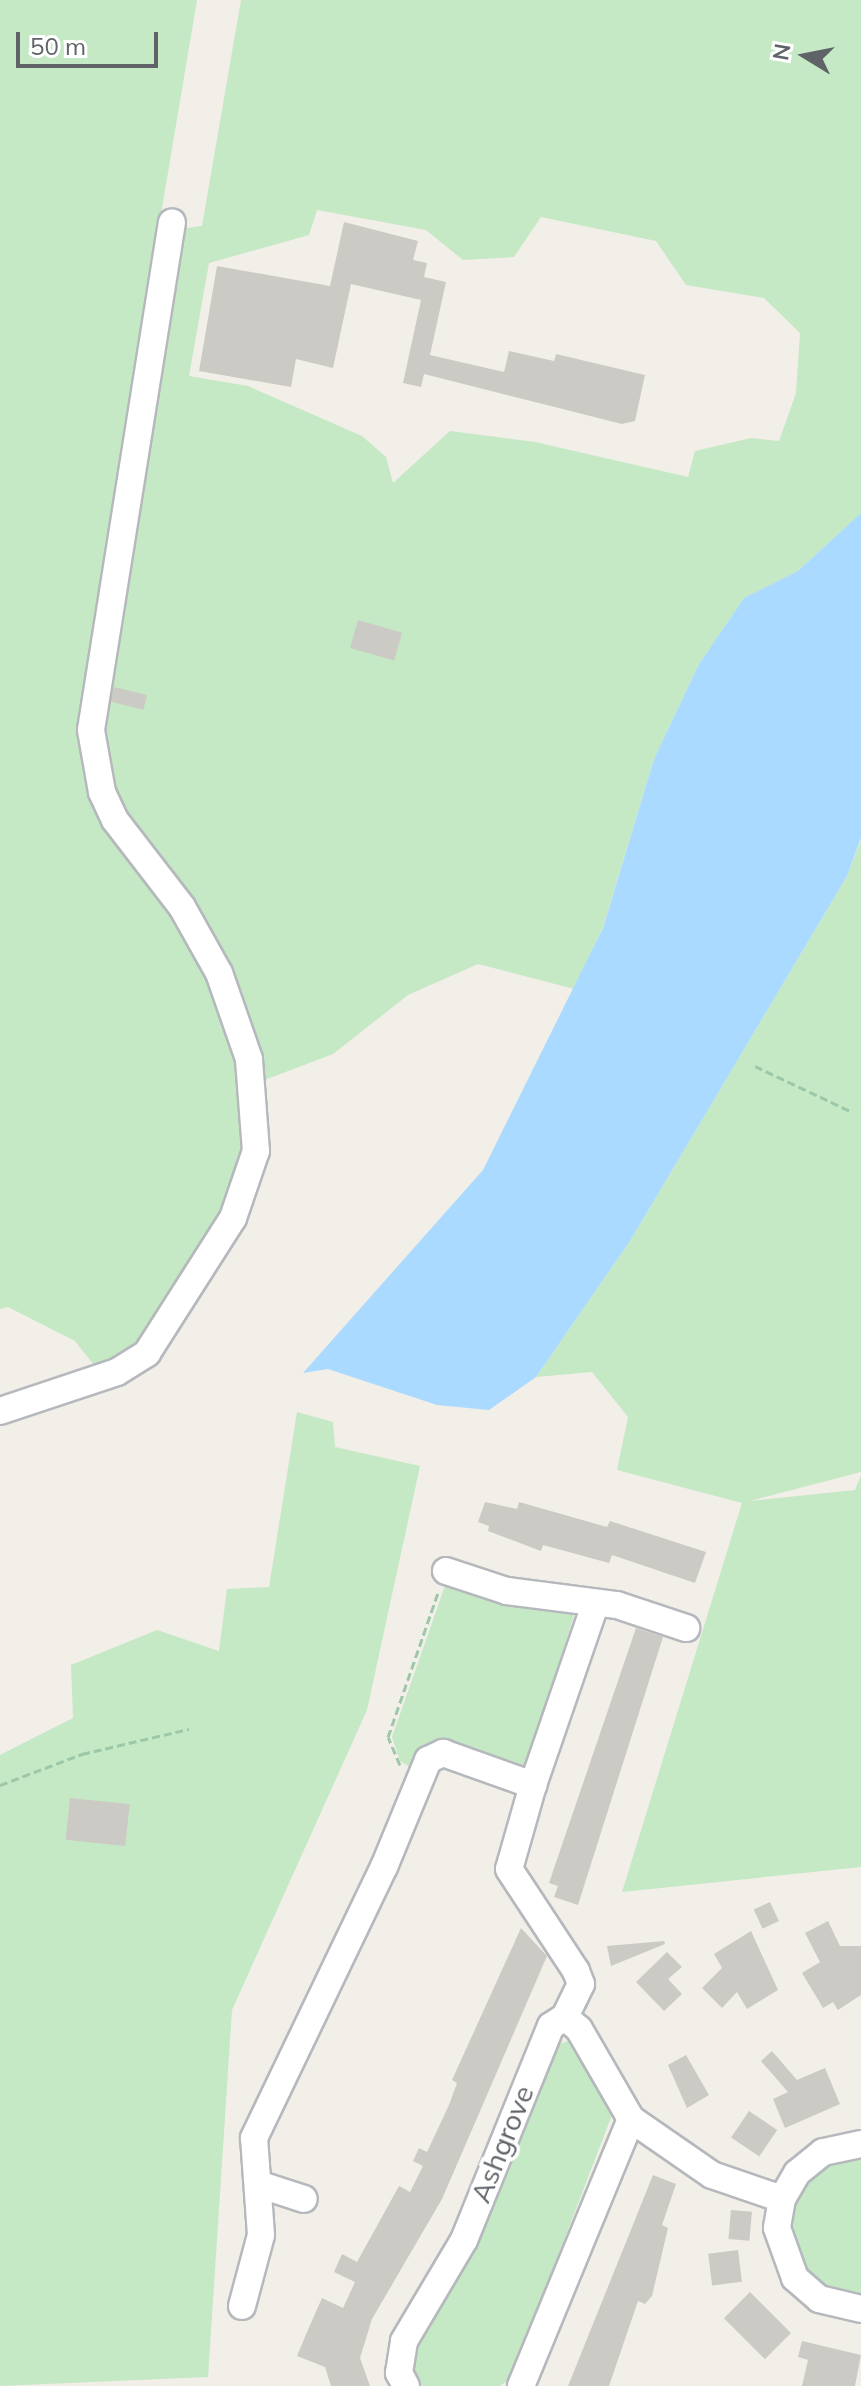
<!DOCTYPE html>
<html>
<head>
<meta charset="utf-8">
<style>
	body { margin:0 }
	#map { position:relative; width:861px; height:2386px; overflow:hidden; background:#f1efe8; font-family:Mulish,sans-serif }
	div>[style] { position:absolute }
	.green>* { inset:0; background:#c5e8c5 }
	.water>* { inset:0; background:#aadaff }
	.building>* { inset:0; background:#cccac5; transform-origin:0 0 }
	.path>* { height:3px; margin-top:-1.5px; transform-origin:0; background:repeating-linear-gradient(90deg,#9cc7a9 0 8px,transparent 0 12px) }
	.roads { filter:drop-shadow(2px 0 #b5b8bc) drop-shadow(-2px 0 #b5b8bc) drop-shadow(0 2px #b5b8bc) drop-shadow(0 -2px #b5b8bc) }
	.minor>* { height:26px; margin:-13px; padding:0 13px; transform-origin:13px; border-radius:13px; background:#fff }
	span { translate:-50% -50%; white-space:nowrap; text-align:center; line-height:1.15; -webkit-text-stroke:7px #fff; paint-order:stroke }
	.street-label { font-size:28px; color:#5f6368 }
	.north { position:absolute; left:765px; top:16px; width:80px; height:80px; -webkit-text-stroke:6px #fff; paint-order:stroke; rotate:280deg; font-size:22px; font-weight:700; line-height:32px; text-align:center; color:#5f6368 }
	.north::after { content:''; display:block; margin:auto; width:28px; height:36px; background:#5f6368; clip-path:polygon(50% 0,100% 100%,50% 72%,0 100%) }
	.scale { position:absolute; left:16px; top:32px; width:142px; height:36px; box-sizing:border-box; border:4px solid #5f6368; border-top:0; padding-left:10px; font-size:24px; line-height:28px; white-space:nowrap; color:#5f6368; -webkit-text-stroke:6px #fff; paint-order:stroke }
</style>
</head>
<body>
<div id="map">
	<div class="green">
		<div style="clip-path:polygon(evenodd,0 0,197px 0,158px 232px,202px 226px,241px 0,861px 0,861px 513px,798px 571px,744px 598px,699px 664px,654px 759px,603px 927px,574px 989px,478px 964px,408px 995px,333px 1054px,249px 1086px,250px 1138px,215px 1233px,173px 1304px,105px 1379px,75px 1341px,8px 1307px,0 1309px,0 0,317px 210px,426px 230px,463px 260px,514px 257px,541px 217px,656px 241px,686px 285px,764px 298px,800px 333px,796px 393px,779px 441px,751px 438px,695px 451px,688px 477px,535px 442px,450px 431px,393px 483px,386px 457px,362px 436px,248px 386px,189px 376px,209px 263px,309px 235px,317px 210px)"></div>
		<div style="clip-path:polygon(861px 840px,861px 1472px,750px 1501px,855px 1490px,861px 1475px,861px 1867px,622px 1892px,742px 1503px,617px 1470px,628px 1417px,592px 1372px,536px 1377px,630px 1241px,847px 876px)"></div>
		<div style="clip-path:polygon(297px 1412px,333px 1422px,335px 1447px,420px 1466px,367px 1710px,232px 2010px,208px 2377px,0 2386px,0 1755px,73px 1718px,71px 1665px,157px 1630px,219px 1651px,227px 1589px,269px 1587px)"></div>
		<div style="clip-path:polygon(447px 1580px,574px 1615px,528px 1765px,411px 1767px,400px 1761px,392px 1737px)"></div>
		<div style="clip-path:polygon(568px 2041px,612px 2115px,511px 2378px,500px 2386px,415px 2386px,408px 2375px,420px 2328px,473px 2251px,556px 2045px)"></div>
		<div style="clip-path:polygon(843px 2157px,861px 2157px,861px 2297px,819px 2288px,798px 2268px,787px 2244px,796px 2190px,816px 2169px)"></div>
	</div>
	<div class="water">
		<div style="clip-path:polygon(861px 513px,861px 838px,847px 876px,630px 1241px,536px 1377px,489px 1410px,437px 1405px,328px 1369px,303px 1373px,483px 1170px,603px 928px,654px 759px,699px 664px,744px 598px,798px 571px)"></div>
	</div>
	<div class="building">
		<div style="clip-path:polygon(344px 222px,418px 241px,413px 260px,427px 263px,424px 277px,446px 282px,430px 355px,504px 372px,509px 351px,554px 361px,556px 354px,645px 375px,635px 421px,622px 424px,424px 374px,421px 387px,403px 383px,421px 300px,351px 284px,333px 368px,296px 359px,291px 387px,199px 371px,217px 266px,330px 286px)"></div>
		<div style="left:358px;top:620px;width:46px;height:29px;rotate:16deg"></div>
		<div style="left:114px;top:687px;width:34px;height:15px;rotate:14deg"></div>
		<div style="clip-path:polygon(485px 1502px,517px 1509px,519px 1502px,607px 1527px,610px 1521px,706px 1552px,695px 1583px,612px 1555px,609px 1563px,543px 1545px,541px 1551px,488px 1531px,489px 1526px,478px 1522px)"></div>
		<div style="clip-path:polygon(636px 1628px,663px 1637px,578px 1905px,554px 1897px,558px 1886px,549px 1883px)"></div>
		<div style="left:70px;top:1798px;width:60px;height:42px;rotate:6deg"></div>
		<div style="left:770px;top:1902px;width:21px;height:18px;rotate:65deg"></div>
		<div style="clip-path:polygon(828px 1921px,840px 1946px,861px 1946px,861px 1995px,838px 2010px,833px 2002px,823px 2008px,802px 1973px,820px 1962px,805px 1933px)"></div>
		<div style="clip-path:polygon(521px 1928px,547px 1956px,442px 2199px,372px 2319px,360px 2358px,370px 2386px,331px 2386px,325px 2367px,297px 2356px,307px 2332px,322px 2298px,343px 2308px,355px 2282px,334px 2272px,342px 2254px,357px 2262px,399px 2186px,410px 2192px,423px 2166px,413px 2161px,419px 2148px,427px 2152px,449px 2105px,457px 2083px,452px 2080px)"></div>
		<div style="clip-path:polygon(751px 1931px,778px 1990px,747px 2009px,737px 1992px,722px 2008px,702px 1988px,722px 1968px,714px 1954px)"></div>
		<div style="clip-path:polygon(664px 1941px,665px 1944px,611px 1966px,607px 1946px)"></div>
		<div style="clip-path:polygon(667px 1952px,682px 1967px,668px 1979px,682px 1994px,664px 2011px,636px 1982px)"></div>
		<div style="clip-path:polygon(772px 2051px,797px 2080px,825px 2068px,840px 2104px,785px 2128px,773px 2099px,788px 2092px,761px 2061px)"></div>
		<div style="clip-path:polygon(686px 2055px,709px 2095px,687px 2108px,668px 2065px)"></div>
		<div style="left:749px;top:2111px;width:34px;height:32px;rotate:34deg"></div>
		<div style="clip-path:polygon(653px 2175px,676px 2184px,662px 2225px,668px 2228px,652px 2296px,645px 2304px,638px 2301px,609px 2386px,568px 2386px)"></div>
		<div style="left:731px;top:2210px;width:21px;height:29px;rotate:5deg"></div>
		<div style="left:738px;top:2250px;width:32px;height:30px;rotate:83deg"></div>
		<div style="left:750px;top:2292px;width:58px;height:37px;rotate:45deg"></div>
		<div style="clip-path:polygon(802px 2341px,861px 2355px,855px 2386px,802px 2386px,808px 2360px,798px 2357px)"></div>
	</div>
	<div class="path">
		<div style="left:755px;top:1066px;width:105px;rotate:25.3deg"></div>
		<div style="left:400px;top:1765px;width:30px;rotate:-113deg"></div>
		<div style="left:388px;top:1737px;width:152px;rotate:-70.9deg"></div>
		<div style="left:0;top:1785px;width:88px;rotate:-20.7deg"></div>
		<div style="left:82px;top:1754px;width:110px;rotate:-13.2deg"></div>
	</div>
	<div class="roads">
		<div class="minor">
			<div style="left:0;top:1411px;width:123px;rotate:-18.4deg"></div>
			<div style="left:117px;top:1372px;width:36px;rotate:-32deg"></div>
			<div style="left:147px;top:1353px;width:160px;rotate:-57.5deg"></div>
			<div style="left:233px;top:1218px;width:71px;rotate:-71.1deg"></div>
			<div style="left:256px;top:1151px;width:92px;rotate:-94.4deg"></div>
			<div style="left:249px;top:1059px;width:91px;rotate:-109.2deg"></div>
			<div style="left:219px;top:973px;width:76px;rotate:-119.3deg"></div>
			<div style="left:182px;top:907px;width:110px;rotate:-127.6deg"></div>
			<div style="left:115px;top:820px;width:31px;rotate:-115deg"></div>
			<div style="left:102px;top:792px;width:63px;rotate:-100.1deg"></div>
			<div style="left:91px;top:730px;width:514px;rotate:-80.94deg"></div>
			<div style="left:446px;top:1571px;width:64px;rotate:18.2deg"></div>
			<div style="left:507px;top:1591px;width:111px;rotate:7.3deg"></div>
			<div style="left:617px;top:1605px;width:73px;rotate:18.4deg"></div>
			<div style="left:533px;top:1785px;width:87px;rotate:105.9deg"></div>
			<div style="left:509px;top:1869px;width:122px;rotate:56.7deg"></div>
			<div style="left:576px;top:1971px;width:14px;rotate:69deg"></div>
			<div style="left:581px;top:1984px;width:37px;rotate:116deg"></div>
			<div style="left:631px;top:2119px;width:98px;rotate:34.7deg"></div>
			<div style="left:712px;top:2175px;width:74px;rotate:18.9deg"></div>
			<div style="left:861px;top:2144px;width:39px;rotate:168deg"></div>
			<div style="left:823px;top:2152px;width:33px;rotate:141deg"></div>
			<div style="left:797px;top:2173px;width:30px;rotate:120deg"></div>
			<div style="left:782px;top:2199px;width:29px;rotate:100deg"></div>
			<div style="left:777px;top:2228px;width:53px;rotate:70.2deg"></div>
			<div style="left:795px;top:2278px;width:32px;rotate:41deg"></div>
			<div style="left:819px;top:2299px;width:43px;rotate:13.4deg"></div>
			<div style="left:258px;top:2184px;width:48px;rotate:18.1deg"></div>
			<div style="left:242px;top:2306px;width:73px;rotate:-75deg"></div>
			<div style="left:261px;top:2235px;width:97px;rotate:-94.1deg"></div>
			<div style="left:254px;top:2138px;width:301px;rotate:-64.4deg"></div>
			<div style="left:384px;top:1867px;width:116px;rotate:-67.6deg"></div>
			<div style="left:428px;top:1760px;width:17px;rotate:-25deg"></div>
			<div style="left:443px;top:1753px;width:96px;rotate:19.6deg"></div>
			<div style="left:533px;top:1785px;width:190px;rotate:-71deg"></div>
			<div style="left:406px;top:2386px;width:15px;rotate:-118deg"></div>
			<div style="left:399px;top:2373px;width:32px;rotate:-81deg"></div>
			<div style="left:404px;top:2341px;width:117px;rotate:-59.3deg"></div>
			<div style="left:464px;top:2240px;width:231px;rotate:-67.9deg"></div>
			<div style="left:551px;top:2026px;width:17px;rotate:-33deg"></div>
			<div style="left:565px;top:2017px;width:18px;rotate:41deg"></div>
			<div style="left:579px;top:2029px;width:104px;rotate:60deg"></div>
			<div style="left:631px;top:2119px;width:289px;rotate:112.4deg"></div>
		</div>
	</div>
	<div class="street-label">
		<span style="left:502px;top:2144px;rotate:-68deg">Ashgrove</span>
	</div>
	<div class="north">N</div>
	<div class="scale">50 m</div>
</div>
</body>
</html>
